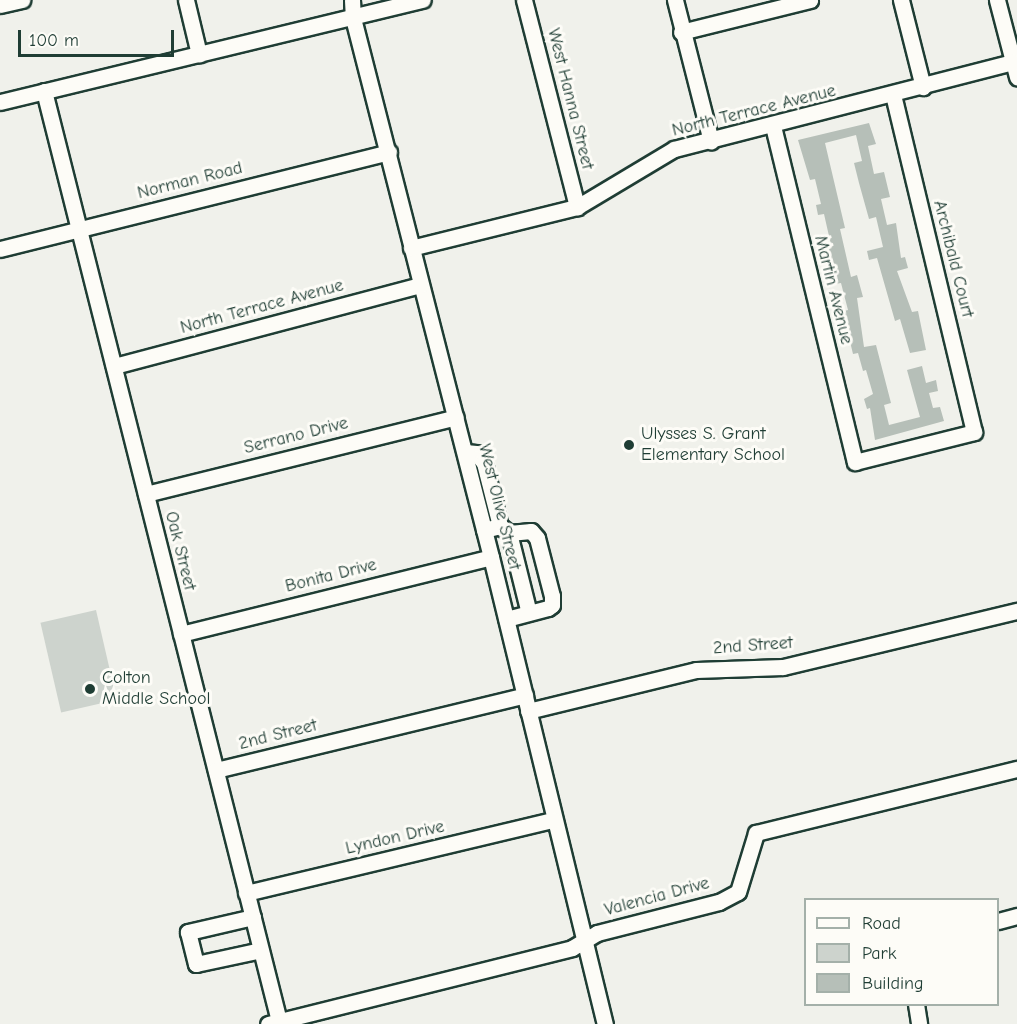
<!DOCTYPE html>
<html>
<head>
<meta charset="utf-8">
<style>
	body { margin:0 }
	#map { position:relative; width:1017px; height:1024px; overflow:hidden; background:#f0f1eb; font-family:"Comic Neue",sans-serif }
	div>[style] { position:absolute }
	.green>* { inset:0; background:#cdd3cd; transform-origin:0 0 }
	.building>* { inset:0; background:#b6bfb8 }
	.roads { filter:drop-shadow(2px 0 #1f3d34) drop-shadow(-2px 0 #1f3d34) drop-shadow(0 2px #1f3d34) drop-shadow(0 -2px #1f3d34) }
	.minor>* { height:15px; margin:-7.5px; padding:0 7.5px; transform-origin:7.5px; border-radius:7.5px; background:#fdfcf7 }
	.dots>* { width:16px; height:16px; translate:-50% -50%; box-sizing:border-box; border:3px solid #fdfcf7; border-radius:50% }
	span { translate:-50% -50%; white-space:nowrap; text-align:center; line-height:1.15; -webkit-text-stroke:6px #fdfcf7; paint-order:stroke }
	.street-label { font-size:18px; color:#1f3d34 }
	.poi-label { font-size:18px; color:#1f3d34 }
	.left { translate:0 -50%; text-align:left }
	.legend { position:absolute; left:804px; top:898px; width:195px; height:108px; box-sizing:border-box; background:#fdfcf7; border:2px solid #a4b0a9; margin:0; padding:8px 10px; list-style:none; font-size:18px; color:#1f3d34 }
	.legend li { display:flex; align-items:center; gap:12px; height:30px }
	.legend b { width:30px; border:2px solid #a4b0a9 }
	.scale { position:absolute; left:18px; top:30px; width:156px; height:27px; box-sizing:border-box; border:3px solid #1f3d34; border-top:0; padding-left:8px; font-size:18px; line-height:21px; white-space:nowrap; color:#1f3d34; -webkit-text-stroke:4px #fdfcf7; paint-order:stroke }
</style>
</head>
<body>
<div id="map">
	<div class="green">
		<div style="left:96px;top:610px;width:92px;height:57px;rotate:77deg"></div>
	</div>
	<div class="building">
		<div style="clip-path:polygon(869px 123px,876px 144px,868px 146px,874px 174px,884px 172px,890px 197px,881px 199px,887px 225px,896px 223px,901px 258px,905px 257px,908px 268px,897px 271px,912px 312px,918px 311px,926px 350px,910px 353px,900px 319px,895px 321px,877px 258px,869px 260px,867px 251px,883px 247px,876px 217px,869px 219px,859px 183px,854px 163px,862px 161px,856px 135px,825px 143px,845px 228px,840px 229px,851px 277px,857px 275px,863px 297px,857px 298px,864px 347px,876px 345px,891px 403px,884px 405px,889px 425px,920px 417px,907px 370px,922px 366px,926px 383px,936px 380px,938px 391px,929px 393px,933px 408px,940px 407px,944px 421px,875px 440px,870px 408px,867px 409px,864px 399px,873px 394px,866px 370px,863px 371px,858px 353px,853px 354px,846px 325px,844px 311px,848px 310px,841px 283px,835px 284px,831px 270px,827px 254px,831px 245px,824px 214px,818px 215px,816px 205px,821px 204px,815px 179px,810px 180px,798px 140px)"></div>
	</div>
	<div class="roads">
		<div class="minor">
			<div style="left:186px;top:0;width:56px;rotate:76.5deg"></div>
			<div style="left:352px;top:0;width:18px;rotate:87deg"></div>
			<div style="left:353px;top:18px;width:556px;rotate:75.64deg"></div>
			<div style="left:491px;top:557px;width:481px;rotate:76.3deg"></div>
			<div style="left:524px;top:0;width:214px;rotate:75.6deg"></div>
			<div style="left:675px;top:0;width:146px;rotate:75.7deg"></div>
			<div style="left:901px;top:0;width:90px;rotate:75.8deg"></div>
			<div style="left:997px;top:0;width:80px;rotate:75.4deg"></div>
			<div style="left:0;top:5px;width:23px;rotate:-13deg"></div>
			<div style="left:681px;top:32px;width:133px;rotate:-13.9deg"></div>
			<div style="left:44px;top:91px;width:959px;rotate:75.82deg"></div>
			<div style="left:0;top:102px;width:435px;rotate:-13.6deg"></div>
			<div style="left:773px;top:126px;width:346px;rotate:76.3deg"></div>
			<div style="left:855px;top:462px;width:123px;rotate:-14.1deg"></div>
			<div style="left:974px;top:432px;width:347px;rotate:-103.5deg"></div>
			<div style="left:411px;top:248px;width:171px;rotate:-13.9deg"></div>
			<div style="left:577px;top:207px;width:113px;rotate:-30.9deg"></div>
			<div style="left:674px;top:149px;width:350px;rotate:-14.4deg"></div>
			<div style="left:0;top:249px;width:401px;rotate:-14deg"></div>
			<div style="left:114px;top:366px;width:317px;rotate:-14.8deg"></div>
			<div style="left:465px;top:452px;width:11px;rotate:5deg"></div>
			<div style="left:476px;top:453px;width:13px;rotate:51deg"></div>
			<div style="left:484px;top:463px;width:65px;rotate:75.7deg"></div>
			<div style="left:146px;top:494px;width:319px;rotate:-13.9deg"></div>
			<div style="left:484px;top:530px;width:16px;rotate:-14deg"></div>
			<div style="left:500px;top:526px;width:11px;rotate:38deg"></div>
			<div style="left:509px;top:533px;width:22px;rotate:-5deg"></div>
			<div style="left:531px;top:531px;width:9px;rotate:49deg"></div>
			<div style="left:537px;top:538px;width:60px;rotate:75.5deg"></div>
			<div style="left:552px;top:596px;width:9px;rotate:90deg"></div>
			<div style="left:552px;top:605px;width:5px;rotate:143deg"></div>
			<div style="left:548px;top:608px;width:43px;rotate:165.3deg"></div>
			<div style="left:509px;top:533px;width:82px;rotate:76deg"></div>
			<div style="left:181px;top:634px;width:319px;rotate:-13.9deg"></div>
			<div style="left:528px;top:711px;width:173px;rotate:-13.7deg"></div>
			<div style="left:696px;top:670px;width:87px;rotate:-2deg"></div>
			<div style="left:783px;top:667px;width:241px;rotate:-13.5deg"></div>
			<div style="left:216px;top:770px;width:318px;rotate:-13.6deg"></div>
			<div style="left:246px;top:893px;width:316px;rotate:-13.4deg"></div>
			<div style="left:253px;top:917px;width:67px;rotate:167deg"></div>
			<div style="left:188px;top:932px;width:33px;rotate:76deg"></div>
			<div style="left:196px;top:964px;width:66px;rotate:-12.2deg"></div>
			<div style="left:998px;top:921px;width:20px;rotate:-15deg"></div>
			<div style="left:916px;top:1004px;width:20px;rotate:81deg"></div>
			<div style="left:268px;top:1024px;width:313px;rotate:-14deg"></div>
			<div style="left:572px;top:948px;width:29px;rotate:-31deg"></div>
			<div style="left:597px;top:933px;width:126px;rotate:-14.3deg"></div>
			<div style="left:719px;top:902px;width:21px;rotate:-28deg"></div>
			<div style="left:738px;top:892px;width:62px;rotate:-73deg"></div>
			<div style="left:756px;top:833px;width:269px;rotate:-13.8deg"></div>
		</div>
	</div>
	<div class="dots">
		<div style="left:629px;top:445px;background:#1f3d34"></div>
		<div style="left:90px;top:689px;background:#1f3d34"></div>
	</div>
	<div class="street-label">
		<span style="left:570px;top:99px;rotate:76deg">West Hanna Street</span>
		<span style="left:754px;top:111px;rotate:-14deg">North Terrace Avenue</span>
		<span style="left:190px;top:181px;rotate:-14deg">Norman Road</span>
		<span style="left:953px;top:259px;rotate:76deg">Archibald Court</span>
		<span style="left:833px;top:290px;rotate:76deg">Martin Avenue</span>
		<span style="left:262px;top:307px;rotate:-15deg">North Terrace Avenue</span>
		<span style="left:296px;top:436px;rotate:-14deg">Serrano Drive</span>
		<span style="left:499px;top:507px;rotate:76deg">West Olive Street</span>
		<span style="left:180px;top:551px;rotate:76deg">Oak Street</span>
		<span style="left:331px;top:576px;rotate:-14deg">Bonita Drive</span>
		<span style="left:753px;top:646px;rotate:-4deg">2nd Street</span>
		<span style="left:278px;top:735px;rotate:-14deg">2nd Street</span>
		<span style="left:395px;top:838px;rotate:-13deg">Lyndon Drive</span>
		<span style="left:657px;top:897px;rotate:-15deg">Valencia Drive</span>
	</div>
	<div class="poi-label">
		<span class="left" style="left:641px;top:445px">Ulysses S. Grant<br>Elementary School</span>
		<span class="left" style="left:102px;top:689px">Colton<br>Middle School</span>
	</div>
	<ul class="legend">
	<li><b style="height:8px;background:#fdfcf7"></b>Road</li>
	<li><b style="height:16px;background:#cdd3cd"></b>Park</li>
	<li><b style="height:16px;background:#b6bfb8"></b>Building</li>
	</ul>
	<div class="scale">100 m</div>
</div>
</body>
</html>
